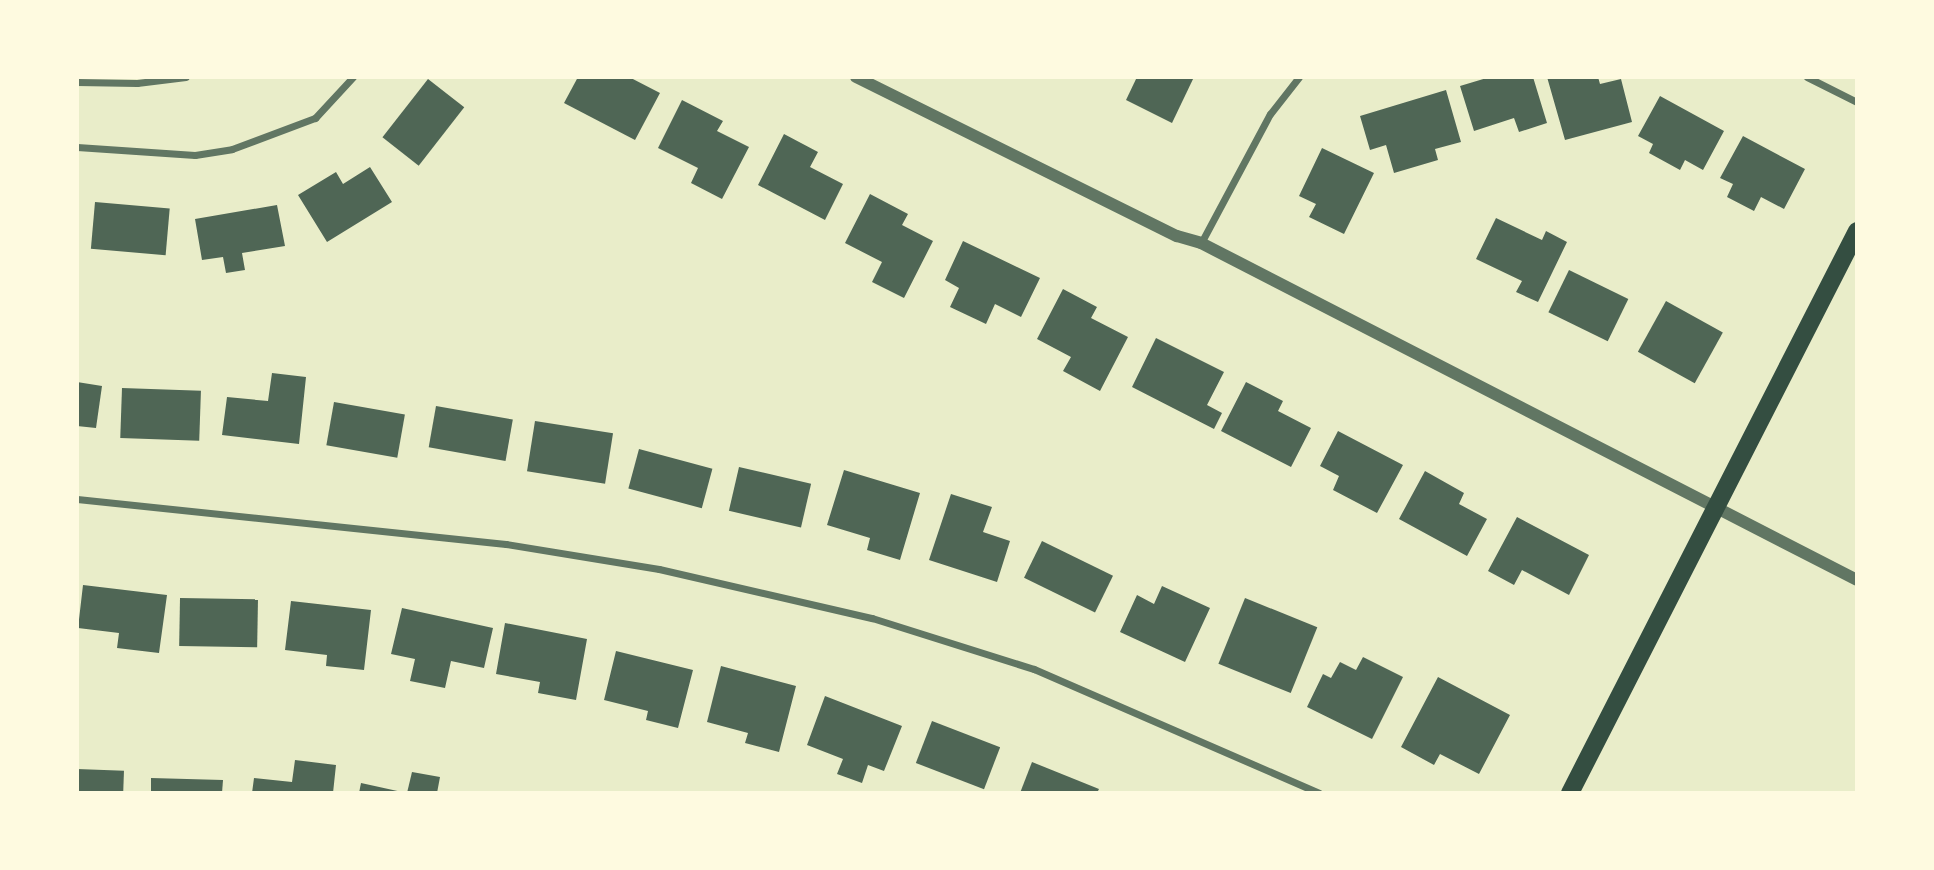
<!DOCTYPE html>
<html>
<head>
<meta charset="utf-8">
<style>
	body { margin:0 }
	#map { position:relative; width:1934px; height:870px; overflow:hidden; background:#e9edc9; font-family:Lato,sans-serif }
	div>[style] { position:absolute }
	.building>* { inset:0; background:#4f6655; transform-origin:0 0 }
	.minor>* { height:7px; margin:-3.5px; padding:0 3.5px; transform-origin:3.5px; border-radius:3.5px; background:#617663 }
	.tertiary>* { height:12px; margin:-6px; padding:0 6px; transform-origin:6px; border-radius:6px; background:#617663 }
	.primary>* { height:18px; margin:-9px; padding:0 9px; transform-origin:9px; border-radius:9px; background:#344e41 }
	span { translate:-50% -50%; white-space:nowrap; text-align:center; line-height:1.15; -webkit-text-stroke:7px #fefae0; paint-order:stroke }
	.frame { position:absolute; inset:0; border:79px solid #fefae0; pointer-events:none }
</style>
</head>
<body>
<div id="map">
	<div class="building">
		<div style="clip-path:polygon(578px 77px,629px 77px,660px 93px,635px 140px,564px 103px)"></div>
		<div style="clip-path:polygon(1137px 77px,1194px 77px,1172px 123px,1126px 100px)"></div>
		<div style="clip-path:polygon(1490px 77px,1533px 77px,1547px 123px,1519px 132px,1514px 118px,1474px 131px,1460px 86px)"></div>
		<div style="clip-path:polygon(1547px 77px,1598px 77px,1600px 84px,1621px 79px,1632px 122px,1565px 140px)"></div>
		<div style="left:428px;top:79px;width:46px;height:74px;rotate:38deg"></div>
		<div style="clip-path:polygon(1446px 90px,1461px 142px,1435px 149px,1438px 160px,1394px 173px,1386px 145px,1370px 150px,1360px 116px)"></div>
		<div style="clip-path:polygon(1660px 96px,1724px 131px,1703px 170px,1685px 160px,1680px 170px,1649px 153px,1653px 144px,1638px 136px)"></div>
		<div style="clip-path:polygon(682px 100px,723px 121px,717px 131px,749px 147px,722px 199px,691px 183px,698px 168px,658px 148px)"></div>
		<div style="clip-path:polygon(784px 134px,818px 152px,810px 167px,843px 184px,825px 220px,758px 185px)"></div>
		<div style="clip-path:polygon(1743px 136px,1805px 169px,1784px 209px,1761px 197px,1754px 211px,1727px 197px,1733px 184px,1720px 178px)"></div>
		<div style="clip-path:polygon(1322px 148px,1374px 173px,1344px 234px,1309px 217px,1316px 204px,1299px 196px)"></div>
		<div style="clip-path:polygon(370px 167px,392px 202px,327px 242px,298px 195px,336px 172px,343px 184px)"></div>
		<div style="clip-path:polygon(870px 194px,908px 214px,902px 225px,933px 241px,904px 298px,872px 282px,882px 262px,845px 243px)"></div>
		<div style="left:95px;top:202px;width:75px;height:47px;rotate:5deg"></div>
		<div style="clip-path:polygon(277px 205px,285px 246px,242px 253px,245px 270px,226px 273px,223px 257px,202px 260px,195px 219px)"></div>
		<div style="clip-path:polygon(1496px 218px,1542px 240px,1546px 231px,1567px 242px,1538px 302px,1516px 292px,1522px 281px,1476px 259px)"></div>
		<div style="clip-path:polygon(963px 241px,1040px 278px,1021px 317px,995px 304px,986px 324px,950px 307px,959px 288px,945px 280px)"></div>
		<div style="left:1569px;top:270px;width:66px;height:47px;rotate:26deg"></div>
		<div style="clip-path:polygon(1063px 289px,1097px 307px,1091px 318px,1128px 337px,1100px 391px,1063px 371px,1071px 357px,1037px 339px)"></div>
		<div style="left:1666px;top:301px;width:65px;height:58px;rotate:29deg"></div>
		<div style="clip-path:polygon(1156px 338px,1224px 372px,1207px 405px,1222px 413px,1214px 429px,1132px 387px)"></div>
		<div style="clip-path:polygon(272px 373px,306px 377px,299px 444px,222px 435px,227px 397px,268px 401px)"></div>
		<div style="clip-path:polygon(77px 382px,102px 386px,96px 428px,77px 426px)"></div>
		<div style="clip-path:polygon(1246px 382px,1283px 401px,1278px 411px,1311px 428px,1291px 467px,1221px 431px)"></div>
		<div style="left:122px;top:388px;width:79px;height:50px;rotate:2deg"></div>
		<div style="left:334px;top:402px;width:72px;height:44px;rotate:10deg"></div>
		<div style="left:436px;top:406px;width:78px;height:42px;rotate:10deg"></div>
		<div style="left:535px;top:421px;width:79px;height:51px;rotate:9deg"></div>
		<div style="clip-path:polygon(1338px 431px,1403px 465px,1377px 513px,1333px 490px,1339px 476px,1320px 466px)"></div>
		<div style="left:639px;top:449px;width:76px;height:41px;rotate:15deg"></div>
		<div style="left:739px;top:467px;width:74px;height:45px;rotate:13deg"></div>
		<div style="clip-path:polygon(844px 470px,920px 493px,900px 560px,867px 550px,870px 538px,827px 525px)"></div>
		<div style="clip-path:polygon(1425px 471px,1464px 493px,1459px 504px,1487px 519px,1467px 556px,1399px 519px)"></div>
		<div style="clip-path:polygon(951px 494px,992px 507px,983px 532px,1010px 541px,997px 582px,929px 560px)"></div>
		<div style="clip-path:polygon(1517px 517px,1589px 555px,1569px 595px,1522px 570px,1514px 585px,1488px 571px)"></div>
		<div style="left:1042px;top:541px;width:79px;height:41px;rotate:26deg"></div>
		<div style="clip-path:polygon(83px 585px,167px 595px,159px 653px,117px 648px,119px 633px,78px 628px)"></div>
		<div style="clip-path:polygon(1162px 586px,1210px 608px,1185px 662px,1120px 632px,1137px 595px,1154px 604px)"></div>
		<div style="left:180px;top:598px;width:78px;height:48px;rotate:1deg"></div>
		<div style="left:1245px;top:598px;width:78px;height:71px;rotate:22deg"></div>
		<div style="clip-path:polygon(291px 601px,371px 610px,364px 670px,326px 666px,327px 655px,285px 650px)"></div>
		<div style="clip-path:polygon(402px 608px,493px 628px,484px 668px,451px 661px,445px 688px,410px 681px,415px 659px,391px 654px)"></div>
		<div style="clip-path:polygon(505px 623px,587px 639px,576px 700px,538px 693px,540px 682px,496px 674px)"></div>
		<div style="clip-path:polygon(616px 651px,693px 670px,678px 728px,646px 720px,648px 711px,604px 700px)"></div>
		<div style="clip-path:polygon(1363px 657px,1403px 677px,1372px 739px,1307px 707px,1323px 674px,1331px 678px,1340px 662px,1356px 670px)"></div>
		<div style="clip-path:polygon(721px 666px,796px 686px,779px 752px,745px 743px,748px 733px,707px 722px)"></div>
		<div style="clip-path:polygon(1438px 677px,1510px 715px,1479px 774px,1440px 754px,1434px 765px,1401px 747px)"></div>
		<div style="clip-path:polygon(825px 696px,902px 726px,884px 771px,868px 765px,862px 783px,837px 774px,843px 759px,807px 745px)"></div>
		<div style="left:932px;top:721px;width:73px;height:45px;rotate:21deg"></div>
		<div style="clip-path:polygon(295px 760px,336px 765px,333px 793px,252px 793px,254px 778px,292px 782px)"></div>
		<div style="clip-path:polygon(1032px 762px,1099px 789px,1097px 793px,1020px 793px)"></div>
		<div style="left:77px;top:769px;width:47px;height:24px;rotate:2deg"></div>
		<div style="clip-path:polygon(412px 772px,440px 777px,437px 793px,407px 793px)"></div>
		<div style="clip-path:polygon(151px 778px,223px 780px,222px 793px,151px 793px)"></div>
		<div style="clip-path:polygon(361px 783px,402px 792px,402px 793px,359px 793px)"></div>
	</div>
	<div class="minor">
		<div style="left:1807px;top:77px;width:56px;rotate:26.6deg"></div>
		<div style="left:77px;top:82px;width:60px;rotate:1deg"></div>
		<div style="left:137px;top:83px;width:49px;rotate:-7deg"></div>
		<div style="left:77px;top:147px;width:118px;rotate:3.9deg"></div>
		<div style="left:195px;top:155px;width:37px;rotate:-9deg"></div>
		<div style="left:232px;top:149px;width:89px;rotate:-20.5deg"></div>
		<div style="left:315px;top:118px;width:56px;rotate:-47.2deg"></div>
		<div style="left:1201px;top:243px;width:146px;rotate:-61.9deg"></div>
		<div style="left:1270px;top:114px;width:47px;rotate:-51.9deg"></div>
		<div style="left:77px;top:499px;width:431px;rotate:6deg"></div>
		<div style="left:506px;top:544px;width:155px;rotate:9.3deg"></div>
		<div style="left:659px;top:569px;width:219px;rotate:13deg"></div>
		<div style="left:872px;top:618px;width:170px;rotate:17.5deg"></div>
		<div style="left:1034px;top:669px;width:311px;rotate:23.5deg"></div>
	</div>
	<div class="tertiary">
		<div style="left:856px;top:77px;width:358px;rotate:26.4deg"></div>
		<div style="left:1177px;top:236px;width:25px;rotate:16deg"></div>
		<div style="left:1201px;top:243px;width:737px;rotate:27.19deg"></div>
	</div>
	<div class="primary">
		<div style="left:1570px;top:793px;width:631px;rotate:-62.95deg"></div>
	</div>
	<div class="frame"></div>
</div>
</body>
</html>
